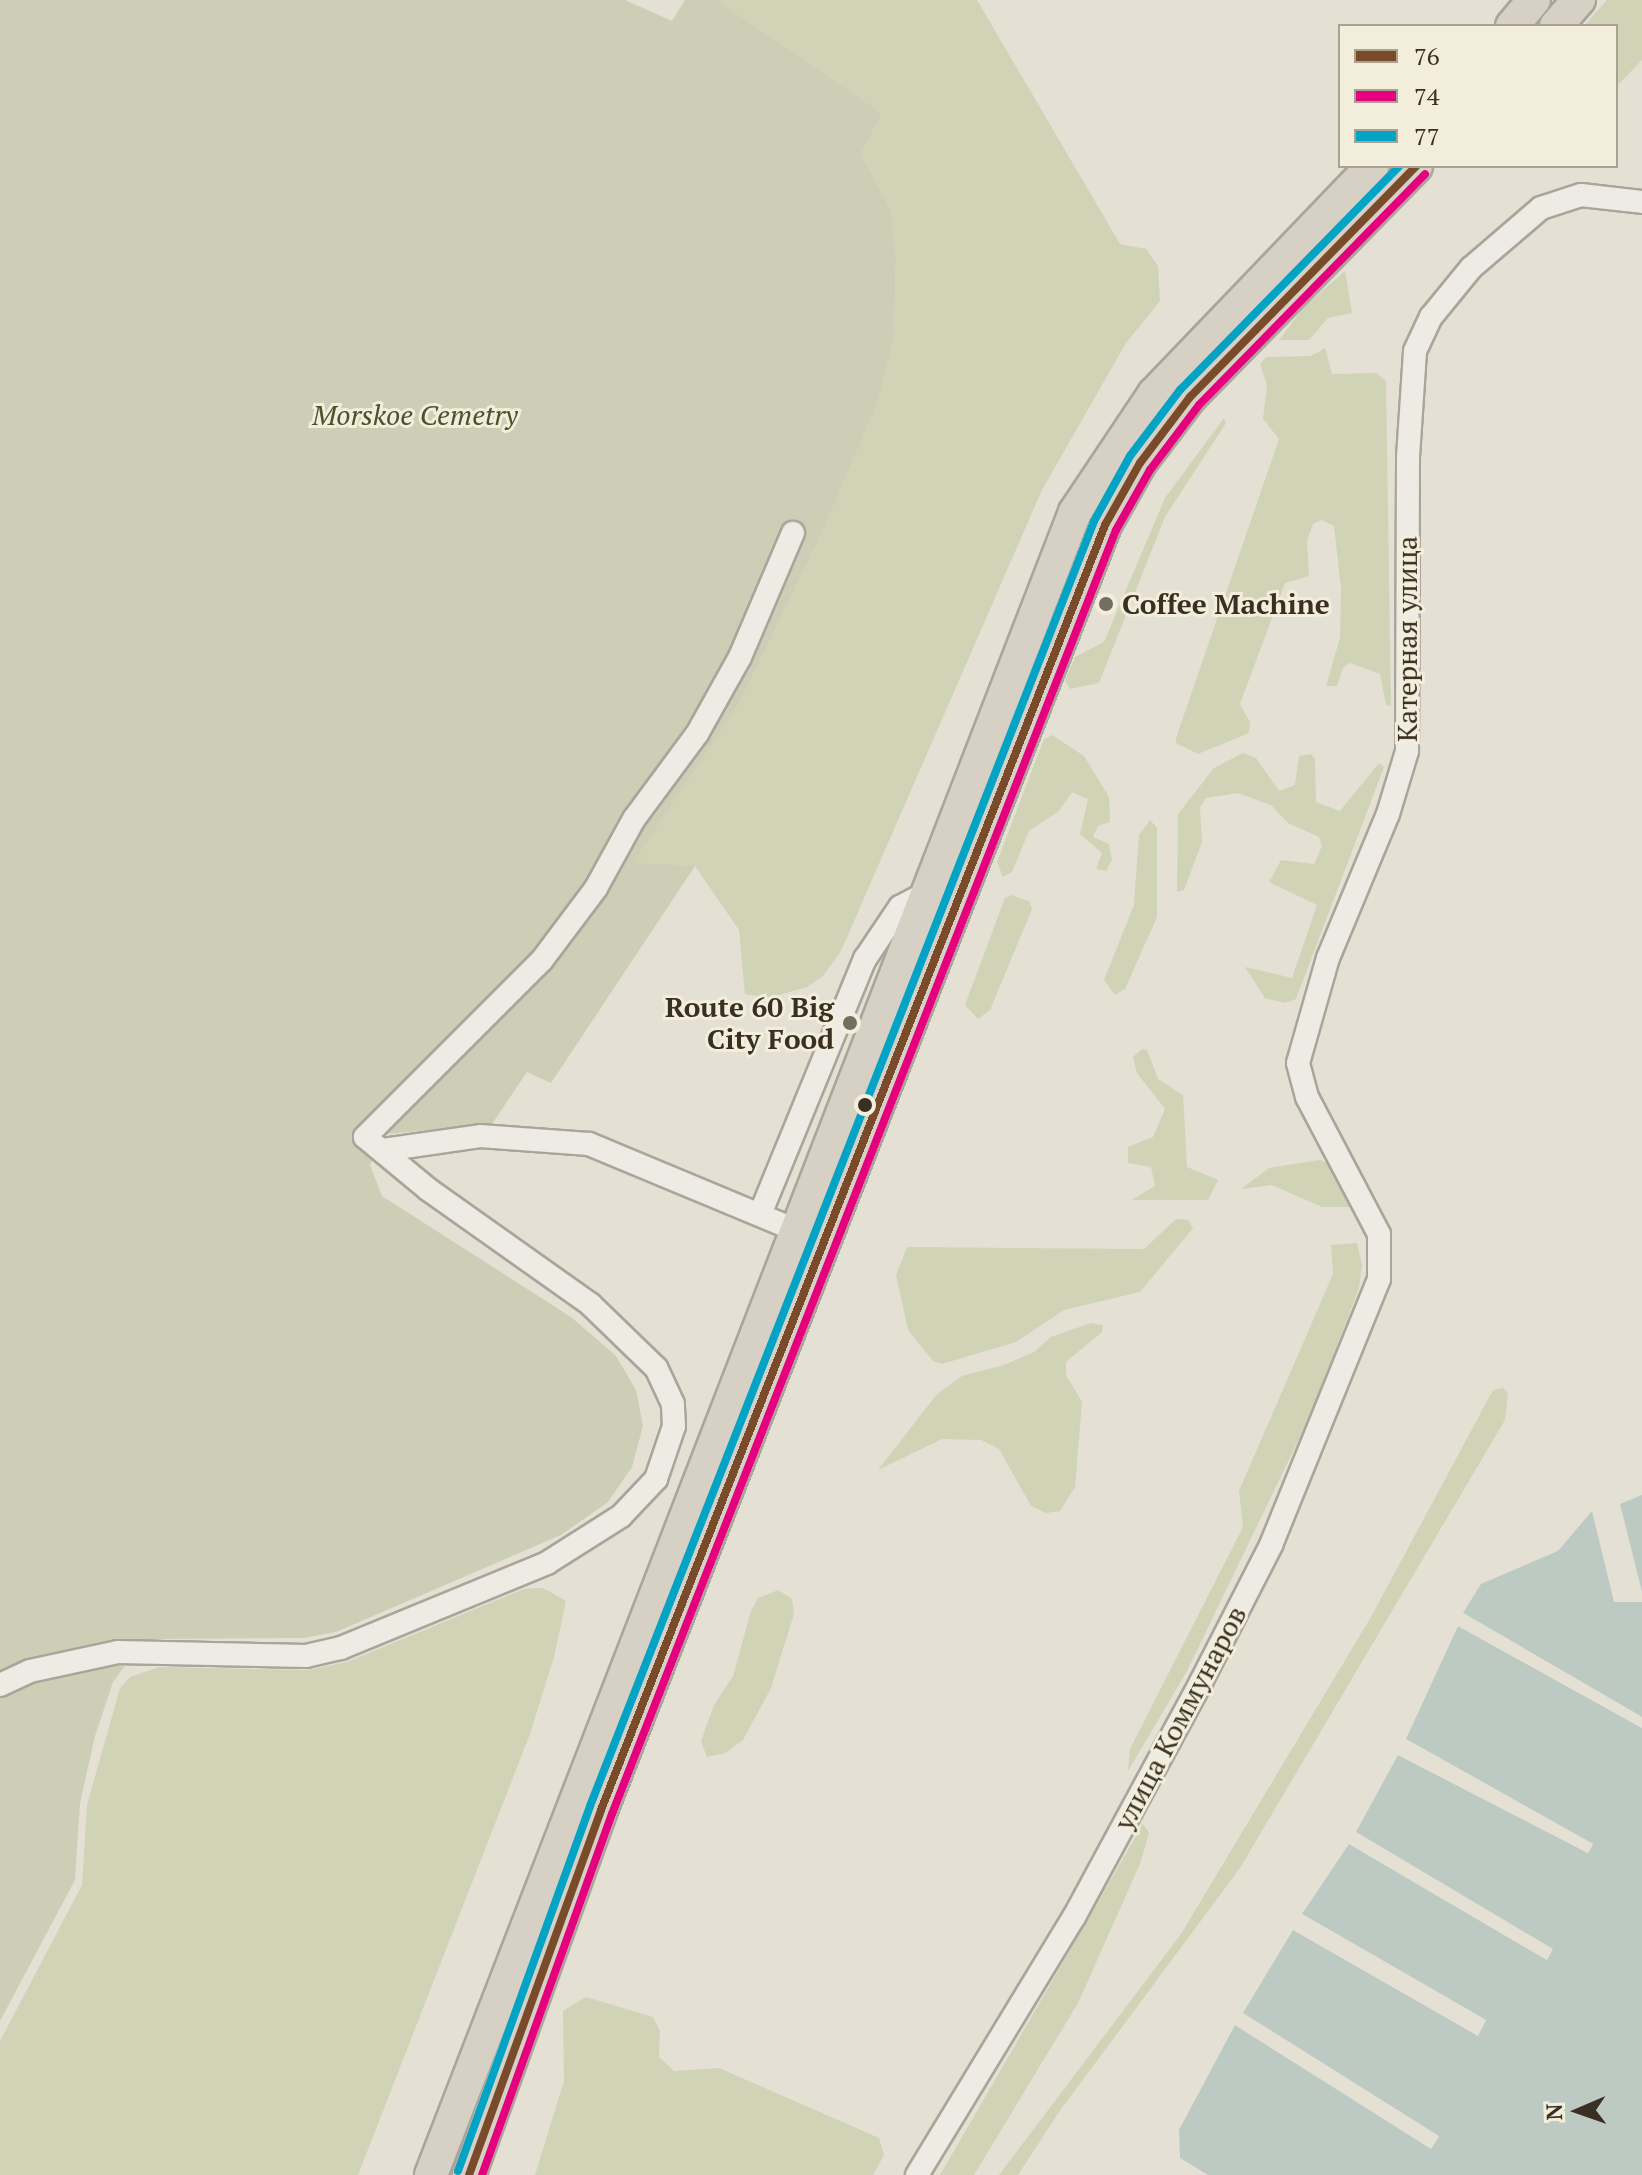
<!DOCTYPE html>
<html>
<head>
<meta charset="utf-8">
<style>
	body { margin:0 }
	#map { position:relative; width:1642px; height:2175px; overflow:hidden; background:#e4e0d3; font-family:"PT Serif",serif }
	div>[style] { position:absolute }
	.green>* { inset:0; background:#d1d3b7 }
	.cemetery>* { inset:0; background:#ccceb6 }
	.water>* { inset:0; background:#bdcac3 }
	.pier>* { inset:0; background:#e4e0d3; transform-origin:0 0 }
	.roads { filter:drop-shadow(2px 0 #aaa59b) drop-shadow(-2px 0 #aaa59b) drop-shadow(0 2px #aaa59b) drop-shadow(0 -2px #aaa59b) }
	.minor>* { height:22px; margin:-11px; padding:0 11px; transform-origin:11px; border-radius:11px; background:#edebe4 }
	.highway>* { height:32px; margin:-16px; padding:0 16px; transform-origin:16px; border-radius:16px; background:#d7d1c5 }
	.bus-1>* { height:8px; margin:-4px; padding:0 4px; transform-origin:4px; border-radius:4px; background:#7a4b2a }
	.bus-2>* { height:8px; margin:-4px; padding:0 4px; transform-origin:4px; border-radius:4px; background:#e5007d }
	.bus-3>* { height:8px; margin:-4px; padding:0 4px; transform-origin:4px; border-radius:4px; background:#03a3c5 }
	.dots>* { width:22px; height:22px; translate:-50% -50%; box-sizing:border-box; border:4px solid #f3eedb; border-radius:50% }
	span { translate:-50% -50%; white-space:nowrap; text-align:center; line-height:1.15; -webkit-text-stroke:6px #f3eedb; paint-order:stroke }
	.park-label { font-size:28px; color:#47542c; font-style:italic }
	.poi-label { font-size:28px; color:#392f23; font-weight:700 }
	.left { translate:0 -50%; text-align:left }
	.right { translate:-100% -50%; text-align:right }
	.street-label { font-size:28px; color:#392f23 }
	.legend { position:absolute; left:1338px; top:24px; width:280px; height:144px; box-sizing:border-box; background:#f3eedb; border:2px solid #a9a291; margin:0; padding:10px 14px; list-style:none; font-size:24px; color:#392f23 }
	.legend li { display:flex; align-items:center; gap:16px; height:40px }
	.legend b { width:40px; border:2px solid #a9a291 }
	.north { position:absolute; left:1538px; top:2071px; width:80px; height:80px; -webkit-text-stroke:6px #f3eedb; paint-order:stroke; rotate:268deg; font-size:22px; font-weight:700; line-height:32px; text-align:center; color:#392f23 }
	.north::after { content:''; display:block; margin:auto; width:28px; height:36px; background:#392f23; clip-path:polygon(50% 0,100% 100%,50% 72%,0 100%) }
</style>
</head>
<body>
<div id="map">
	<div class="green">
		<div style="clip-path:polygon(717px 0,977px 0,1120px 244px,1146px 249px,1158px 266px,1160px 301px,1126px 343px,1042px 490px,841px 951px,823px 976px,807px 987px,769px 998px,745px 994px,739px 930px,695px 866px,632px 864px,738px 706px,815px 548px,894px 337px,896px 260px,891px 210px,861px 154px,882px 113px)"></div>
		<div style="clip-path:polygon(1607px 0,1642px 0,1642px 60px,1616px 87px,1616px 26px,1584px 26px)"></div>
		<div style="clip-path:polygon(1345px 271px,1352px 313px,1328px 318px,1309px 340px,1279px 340px,1304px 307px)"></div>
		<div style="clip-path:polygon(1325px 348px,1332px 374px,1376px 373px,1386px 381px,1391px 706px,1386px 705px,1380px 674px,1350px 663px,1343px 668px,1337px 686px,1326px 686px,1340px 638px,1341px 588px,1334px 526px,1322px 520px,1313px 524px,1307px 541px,1309px 576px,1285px 583px,1240px 704px,1250px 722px,1249px 733px,1198px 754px,1176px 743px,1176px 738px,1279px 439px,1263px 419px,1267px 385px,1260px 364px,1266px 357px,1311px 356px)"></div>
		<div style="clip-path:polygon(1224px 418px,1226px 423px,1165px 517px,1099px 683px,1070px 689px,1065px 680px,1075px 657px,1104px 642px,1165px 498px)"></div>
		<div style="clip-path:polygon(1052px 735px,1084px 756px,1109px 797px,1110px 822px,1098px 826px,1093px 837px,1109px 844px,1112px 860px,1106px 871px,1096px 869px,1102px 853px,1080px 834px,1088px 799px,1072px 792px,1059px 811px,1029px 831px,1012px 872px,1003px 877px,997px 862px,1044px 739px)"></div>
		<div style="clip-path:polygon(1243px 753px,1256px 758px,1279px 791px,1295px 785px,1299px 756px,1311px 754px,1315px 759px,1316px 802px,1340px 811px,1379px 763px,1384px 767px,1296px 999px,1285px 1003px,1265px 998px,1245px 967px,1292px 978px,1317px 905px,1269px 882px,1281px 860px,1314px 864px,1322px 846px,1319px 837px,1288px 823px,1271px 805px,1238px 793px,1206px 798px,1200px 807px,1202px 842px,1184px 890px,1177px 892px,1178px 814px,1214px 768px)"></div>
		<div style="clip-path:polygon(1150px 820px,1157px 828px,1157px 917px,1125px 989px,1115px 995px,1104px 980px,1134px 905px,1139px 835px)"></div>
		<div style="clip-path:polygon(1011px 895px,1029px 901px,1032px 909px,990px 1010px,978px 1019px,965px 1005px,1005px 898px)"></div>
		<div style="clip-path:polygon(1142px 1049px,1147px 1050px,1158px 1079px,1183px 1095px,1187px 1167px,1218px 1180px,1208px 1200px,1132px 1200px,1155px 1186px,1151px 1167px,1128px 1163px,1128px 1147px,1153px 1137px,1165px 1109px,1137px 1073px,1133px 1057px)"></div>
		<div style="clip-path:polygon(1320px 1160px,1331px 1165px,1349px 1207px,1322px 1207px,1272px 1185px,1241px 1189px,1269px 1168px)"></div>
		<div style="clip-path:polygon(1176px 1219px,1188px 1220px,1193px 1228px,1140px 1292px,1064px 1310px,1016px 1342px,942px 1364px,933px 1361px,908px 1330px,896px 1275px,907px 1247px,1144px 1249px)"></div>
		<div style="clip-path:polygon(1357px 1243px,1362px 1265px,1359px 1288px,1313px 1410px,1187px 1671px,1128px 1771px,1130px 1749px,1243px 1527px,1239px 1491px,1333px 1274px,1331px 1245px)"></div>
		<div style="clip-path:polygon(1091px 1323px,1103px 1325px,1102px 1332px,1066px 1362px,1066px 1375px,1082px 1402px,1075px 1487px,1060px 1511px,1046px 1513px,1031px 1506px,999px 1449px,981px 1440px,942px 1439px,878px 1470px,937px 1394px,962px 1376px,1004px 1365px,1034px 1352px,1051px 1337px)"></div>
		<div style="clip-path:polygon(1503px 1388px,1508px 1393px,1505px 1420px,1240px 1868px,1059px 2112px,1018px 2175px,999px 2175px,1181px 1934px,1371px 1617px,1493px 1390px)"></div>
		<div style="clip-path:polygon(543px 1588px,566px 1601px,554px 1657px,530px 1734px,358px 2175px,0 2175px,0 2041px,82px 1885px,87px 1805px,120px 1688px,130px 1677px,159px 1667px,308px 1670px,347px 1662px,524px 1589px)"></div>
		<div style="clip-path:polygon(778px 1590px,792px 1599px,794px 1614px,771px 1688px,743px 1740px,725px 1753px,707px 1757px,701px 1741px,714px 1705px,733px 1676px,751px 1611px,758px 1598px)"></div>
		<div style="clip-path:polygon(1143px 1824px,1149px 1833px,1140px 1864px,1078px 2003px,974px 2175px,940px 2175px)"></div>
		<div style="clip-path:polygon(586px 1997px,653px 2017px,660px 2031px,659px 2057px,674px 2071px,719px 2068px,879px 2138px,884px 2155px,873px 2175px,535px 2175px,564px 2081px,563px 2011px)"></div>
	</div>
	<div class="cemetery">
		<div style="clip-path:polygon(0 0,625px 0,672px 21px,685px 0,717px 0,882px 113px,861px 154px,891px 210px,896px 260px,894px 337px,876px 406px,815px 548px,738px 706px,633px 863px,695px 866px,551px 1083px,527px 1072px,492px 1124px,387px 1134px,370px 1165px,382px 1196px,571px 1317px,616px 1356px,636px 1390px,643px 1426px,632px 1467px,608px 1502px,561px 1535px,336px 1632px,304px 1638px,159px 1639px,137px 1649px,113px 1682px,95px 1736px,80px 1803px,75px 1880px,0 2021px)"></div>
	</div>
	<div class="water">
		<div style="clip-path:polygon(1642px 1495px,1642px 1592px,1620px 1504px)"></div>
		<div style="clip-path:polygon(1592px 1511px,1614px 1602px,1642px 1602px,1642px 1717px,1463px 1613px,1481px 1584px,1558px 1551px)"></div>
		<div style="clip-path:polygon(1458px 1626px,1642px 1728px,1642px 2175px,1208px 2175px,1180px 2158px,1179px 2130px,1235px 2025px,1431px 2148px,1439px 2137px,1243px 2013px,1293px 1930px,1478px 2035px,1486px 2020px,1302px 1914px,1349px 1844px,1547px 1960px,1552px 1949px,1356px 1832px,1398px 1755px,1588px 1853px,1593px 1844px,1406px 1739px)"></div>
	</div>
	<div class="pier">
		<div style="clip-path:polygon(1463px 1613px,1642px 1717px,1642px 1721px,1462px 1617px)"></div>
		<div style="left:1459px;top:1622px;width:209px;height:4px;rotate:29deg"></div>
		<div style="clip-path:polygon(1406px 1739px,1593px 1844px,1588px 1853px,1398px 1755px,1588px 1846px)"></div>
		<div style="clip-path:polygon(1356px 1832px,1553px 1949px,1547px 1960px,1349px 1844px,1545px 1955px,1547px 1950px)"></div>
		<div style="clip-path:polygon(1302px 1914px,1486px 2020px,1478px 2036px,1293px 1930px,1476px 2030px,1481px 2022px)"></div>
		<div style="clip-path:polygon(1243px 2013px,1439px 2136px,1431px 2149px,1235px 2025px,1430px 2143px,1434px 2138px)"></div>
	</div>
	<div class="roads">
		<div class="minor">
			<div style="left:383px;top:1150px;width:98px;rotate:-8.2deg"></div>
			<div style="left:480px;top:1136px;width:109px;rotate:4.2deg"></div>
			<div style="left:589px;top:1144px;width:226px;rotate:22.6deg"></div>
			<div style="left:761px;top:1212px;width:274px;rotate:-67.7deg"></div>
			<div style="left:865px;top:959px;width:63px;rotate:-56.1deg"></div>
			<div style="left:900px;top:907px;width:30px;rotate:-28deg"></div>
			<div style="left:0;top:1685px;width:33px;rotate:-25deg"></div>
			<div style="left:30px;top:1671px;width:90px;rotate:-12.2deg"></div>
			<div style="left:118px;top:1652px;width:188px;rotate:1.2deg"></div>
			<div style="left:306px;top:1656px;width:36px;rotate:-13deg"></div>
			<div style="left:341px;top:1648px;width:223px;rotate:-22.4deg"></div>
			<div style="left:547px;top:1563px;width:88px;rotate:-32.4deg"></div>
			<div style="left:621px;top:1516px;width:51px;rotate:-46.6deg"></div>
			<div style="left:656px;top:1479px;width:56px;rotate:-71.2deg"></div>
			<div style="left:674px;top:1426px;width:22px;rotate:-93deg"></div>
			<div style="left:673px;top:1404px;width:40px;rotate:-115deg"></div>
			<div style="left:656px;top:1368px;width:92px;rotate:-135.9deg"></div>
			<div style="left:590px;top:1304px;width:197px;rotate:-144.7deg"></div>
			<div style="left:429px;top:1190px;width:83px;rotate:-140.4deg"></div>
			<div style="left:365px;top:1137px;width:250px;rotate:-45deg"></div>
			<div style="left:542px;top:960px;width:90px;rotate:-53.1deg"></div>
			<div style="left:596px;top:888px;width:79px;rotate:-61.2deg"></div>
			<div style="left:634px;top:819px;width:106px;rotate:-53.5deg"></div>
			<div style="left:697px;top:734px;width:88px;rotate:-60.8deg"></div>
			<div style="left:740px;top:657px;width:135px;rotate:-66.9deg"></div>
			<div style="left:917px;top:2175px;width:302px;rotate:-58.7deg"></div>
			<div style="left:1074px;top:1917px;width:267px;rotate:-61.6deg"></div>
			<div style="left:1201px;top:1682px;width:154px;rotate:-62.9deg"></div>
			<div style="left:1271px;top:1545px;width:287px;rotate:-67.9deg"></div>
			<div style="left:1379px;top:1279px;width:45px;rotate:-90deg"></div>
			<div style="left:1379px;top:1234px;width:155px;rotate:-117.7deg"></div>
			<div style="left:1307px;top:1097px;width:35px;rotate:-105deg"></div>
			<div style="left:1298px;top:1063px;width:109px;rotate:-74.1deg"></div>
			<div style="left:1328px;top:958px;width:156px;rotate:-67.4deg"></div>
			<div style="left:1388px;top:814px;width:66px;rotate:-73.2deg"></div>
			<div style="left:1407px;top:751px;width:294px;rotate:-89.8deg"></div>
			<div style="left:1408px;top:457px;width:106px;rotate:-86.2deg"></div>
			<div style="left:1415px;top:351px;width:38px;rotate:-65deg"></div>
			<div style="left:1431px;top:317px;width:63px;rotate:-50.8deg"></div>
			<div style="left:1471px;top:268px;width:92px;rotate:-40.6deg"></div>
			<div style="left:1541px;top:208px;width:42px;rotate:-18deg"></div>
			<div style="left:1581px;top:195px;width:61px;rotate:6.5deg"></div>
		</div>
		<div class="highway">
			<div style="left:1512px;top:26px;width:34px;rotate:-50deg"></div>
			<div style="left:1556px;top:26px;width:35px;rotate:-49deg"></div>
			<div style="left:431px;top:2175px;width:1783px;rotate:-68.83deg"></div>
			<div style="left:1075px;top:512px;width:142px;rotate:-56.2deg"></div>
			<div style="left:1154px;top:394px;width:316px;rotate:-46.2deg"></div>
			<div style="left:469px;top:2175px;width:388px;rotate:-70.1deg"></div>
			<div style="left:601px;top:1810px;width:1380px;rotate:-68.58deg"></div>
			<div style="left:1105px;top:525px;width:71px;rotate:-60.6deg"></div>
			<div style="left:1140px;top:463px;width:83px;rotate:-52.9deg"></div>
			<div style="left:1190px;top:397px;width:323px;rotate:-45.6deg"></div>
		</div>
	</div>
	<div class="bus-1">
		<div style="left:469px;top:2175px;width:388px;rotate:-70.1deg"></div>
		<div style="left:601px;top:1810px;width:1380px;rotate:-68.58deg"></div>
		<div style="left:1105px;top:525px;width:71px;rotate:-60.6deg"></div>
		<div style="left:1140px;top:463px;width:83px;rotate:-52.9deg"></div>
		<div style="left:1190px;top:397px;width:323px;rotate:-45.6deg"></div>
	</div>
	<div class="bus-2">
		<div style="left:482px;top:2175px;width:384px;rotate:-70.2deg"></div>
		<div style="left:612px;top:1814px;width:1379px;rotate:-68.57deg"></div>
		<div style="left:1116px;top:530px;width:69px;rotate:-60.5deg"></div>
		<div style="left:1150px;top:470px;width:81px;rotate:-53deg"></div>
		<div style="left:1199px;top:405px;width:323px;rotate:-45.6deg"></div>
	</div>
	<div class="bus-3">
		<div style="left:458px;top:2171px;width:388px;rotate:-70.1deg"></div>
		<div style="left:590px;top:1806px;width:1380px;rotate:-68.58deg"></div>
		<div style="left:1094px;top:521px;width:74px;rotate:-61deg"></div>
		<div style="left:1130px;top:456px;width:83px;rotate:-52.9deg"></div>
		<div style="left:1180px;top:390px;width:313px;rotate:-45.6deg"></div>
	</div>
	<div class="dots">
		<div style="left:1106px;top:604px;background:#756d61"></div>
		<div style="left:850px;top:1023px;background:#756d61"></div>
		<div style="left:865px;top:1105px;background:#392f23"></div>
	</div>
	<div class="park-label">
		<span style="left:415px;top:415px">Morskoe Cemetry</span>
	</div>
	<div class="poi-label">
		<span class="left" style="left:1122px;top:604px">Coffee Machine</span>
		<span class="right" style="left:834px;top:1023px">Route 60 Big<br>City Food</span>
	</div>
	<div class="street-label">
		<span style="left:1407px;top:639px;rotate:-90deg">Катерная улица</span>
		<span style="left:1180px;top:1718px;rotate:-62deg">улица Коммунаров</span>
	</div>
	<ul class="legend">
	<li><b style="height:10px;background:#7a4b2a"></b>76</li>
	<li><b style="height:10px;background:#e5007d"></b>74</li>
	<li><b style="height:10px;background:#03a3c5"></b>77</li>
	</ul>
	<div class="north">N</div>
</div>
</body>
</html>
